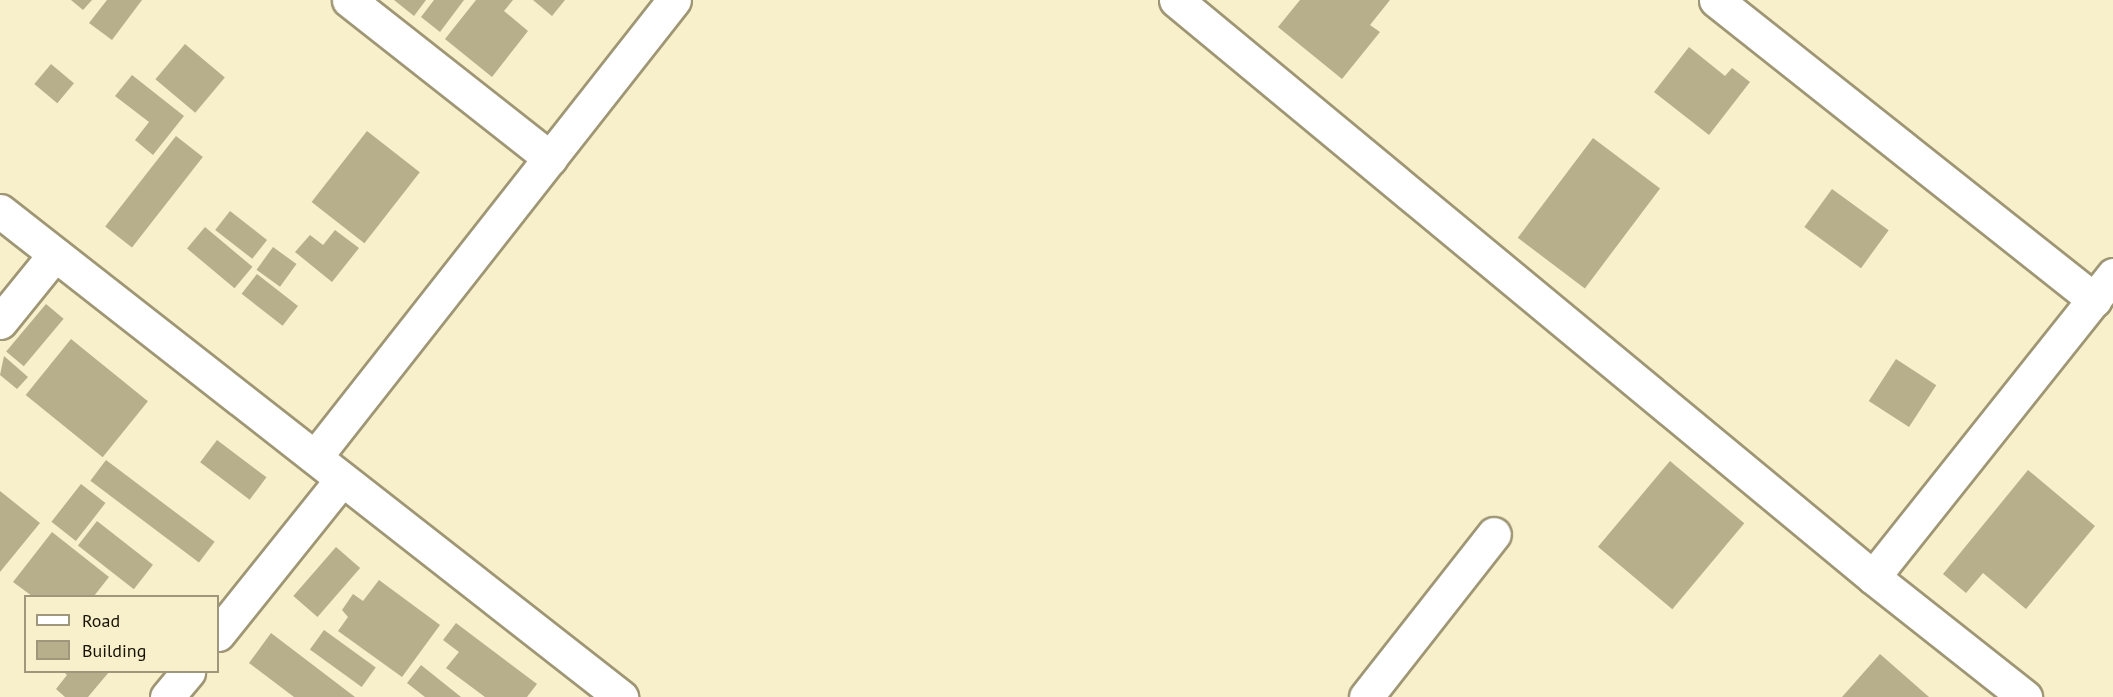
<!DOCTYPE html>
<html>
<head>
<meta charset="utf-8">
<style>
	body { margin:0 }
	#map { position:relative; width:2113px; height:697px; overflow:hidden; background:#f8efcb; font-family:"PT Sans",sans-serif }
	div>[style] { position:absolute }
	.building>* { inset:0; background:#b7ae8c; transform-origin:0 0 }
	.roads { filter:drop-shadow(2px 0 #9f9675) drop-shadow(-2px 0 #9f9675) drop-shadow(0 2px #9f9675) drop-shadow(0 -2px #9f9675) }
	.minor>* { height:33px; margin:-16.5px; padding:0 16.5px; transform-origin:16.5px; border-radius:16.5px; background:#fff }
	span { translate:-50% -50%; white-space:nowrap; text-align:center; line-height:1.15; -webkit-text-stroke:6px #f8efcb; paint-order:stroke }
	.legend { position:absolute; left:24px; top:595px; width:195px; height:78px; box-sizing:border-box; background:#f8efcb; border:2px solid #9e977c; margin:0; padding:8px 10px; list-style:none; font-size:18px; color:#161306 }
	.legend li { display:flex; align-items:center; gap:12px; height:30px }
	.legend b { width:30px; border:2px solid #9e977c }
</style>
</head>
<body>
<div id="map">
	<div class="building">
		<div style="clip-path:polygon(71px 0,92px 0,83px 10px)"></div>
		<div style="clip-path:polygon(107px 0,142px 0,112px 40px,89px 23px)"></div>
		<div style="clip-path:polygon(394px 0,426px 0,414px 16px)"></div>
		<div style="clip-path:polygon(434px 0,464px 0,440px 32px,421px 17px)"></div>
		<div style="clip-path:polygon(476px 0,513px 0,504px 11px,528px 31px,492px 77px,445px 39px)"></div>
		<div style="clip-path:polygon(533px 0,565px 0,552px 16px)"></div>
		<div style="clip-path:polygon(1300px 0,1390px 0,1370px 25px,1380px 32px,1342px 79px,1278px 27px)"></div>
		<div style="left:185px;top:44px;width:52px;height:46px;rotate:40deg"></div>
		<div style="clip-path:polygon(1689px 47px,1725px 76px,1732px 68px,1750px 82px,1709px 135px,1654px 92px)"></div>
		<div style="left:51px;top:64px;width:30px;height:26px;rotate:40deg"></div>
		<div style="clip-path:polygon(132px 75px,184px 116px,153px 155px,135px 140px,149px 122px,115px 96px)"></div>
		<div style="left:367px;top:131px;width:67px;height:90px;rotate:38deg"></div>
		<div style="left:176px;top:136px;width:34px;height:115px;rotate:38deg"></div>
		<div style="left:1593px;top:138px;width:84px;height:125px;rotate:37deg"></div>
		<div style="left:1832px;top:189px;width:70px;height:47px;rotate:36deg"></div>
		<div style="left:230px;top:211px;width:47px;height:24px;rotate:38deg"></div>
		<div style="left:205px;top:227px;width:62px;height:28px;rotate:40deg"></div>
		<div style="clip-path:polygon(335px 230px,359px 248px,332px 282px,295px 252px,310px 235px,323px 245px)"></div>
		<div style="left:273px;top:247px;width:29px;height:28px;rotate:36deg"></div>
		<div style="left:257px;top:274px;width:52px;height:25px;rotate:38deg"></div>
		<div style="left:46px;top:304px;width:23px;height:62px;rotate:40deg"></div>
		<div style="left:71px;top:339px;width:99px;height:72px;rotate:39deg"></div>
		<div style="clip-path:polygon(4px 356px,28px 377px,17px 389px,0 375px)"></div>
		<div style="left:1896px;top:359px;width:48px;height:50px;rotate:33deg"></div>
		<div style="left:217px;top:440px;width:62px;height:28px;rotate:37deg"></div>
		<div style="left:106px;top:460px;width:136px;height:26px;rotate:37deg"></div>
		<div style="left:1670px;top:461px;width:97px;height:112px;rotate:40deg"></div>
		<div style="clip-path:polygon(2028px 470px,2095px 526px,2026px 609px,1983px 573px,1966px 593px,1943px 574px)"></div>
		<div style="left:81px;top:484px;width:31px;height:48px;rotate:38deg"></div>
		<div style="clip-path:polygon(0 491px,40px 523px,0 572px)"></div>
		<div style="left:97px;top:521px;width:71px;height:31px;rotate:38deg"></div>
		<div style="clip-path:polygon(52px 532px,109px 577px,94px 596px,32px 596px,13px 582px)"></div>
		<div style="left:336px;top:547px;width:32px;height:65px;rotate:41deg"></div>
		<div style="clip-path:polygon(379px 580px,440px 625px,402px 677px,338px 631px,348px 617px,342px 610px,353px 594px,363px 601px)"></div>
		<div style="clip-path:polygon(456px 623px,537px 684px,527px 697px,485px 697px,446px 668px,459px 652px,443px 640px)"></div>
		<div style="left:324px;top:630px;width:64px;height:24px;rotate:36deg"></div>
		<div style="clip-path:polygon(271px 633px,355px 697px,294px 697px,249px 663px)"></div>
		<div style="clip-path:polygon(1880px 654px,1929px 697px,1842px 697px)"></div>
		<div style="clip-path:polygon(421px 665px,461px 697px,425px 697px,407px 683px)"></div>
		<div style="clip-path:polygon(64px 672px,109px 672px,88px 697px,65px 697px,56px 689px,67px 675px)"></div>
	</div>
	<div class="roads">
		<div class="minor">
			<div style="left:349px;top:0;width:256px;rotate:38.2deg"></div>
			<div style="left:1176px;top:0;width:905px;rotate:39.62deg"></div>
			<div style="left:1873px;top:577px;width:194px;rotate:38.3deg"></div>
			<div style="left:1716px;top:0;width:483px;rotate:38.4deg"></div>
			<div style="left:0;top:211px;width:789px;rotate:38.05deg"></div>
			<div style="left:0;top:322px;width:87px;rotate:-51deg"></div>
			<div style="left:315px;top:457px;width:581px;rotate:-51.85deg"></div>
			<div style="left:1873px;top:577px;width:386px;rotate:-51.5deg"></div>
			<div style="left:218px;top:634px;width:198px;rotate:-51.3deg"></div>
			<div style="left:167px;top:697px;width:33px;rotate:-50deg"></div>
			<div style="left:1366px;top:697px;width:207px;rotate:-51.9deg"></div>
		</div>
	</div>
	<ul class="legend">
	<li><b style="height:8px;background:#fff"></b>Road</li>
	<li><b style="height:16px;background:#b7ae8c"></b>Building</li>
	</ul>
</div>
</body>
</html>
